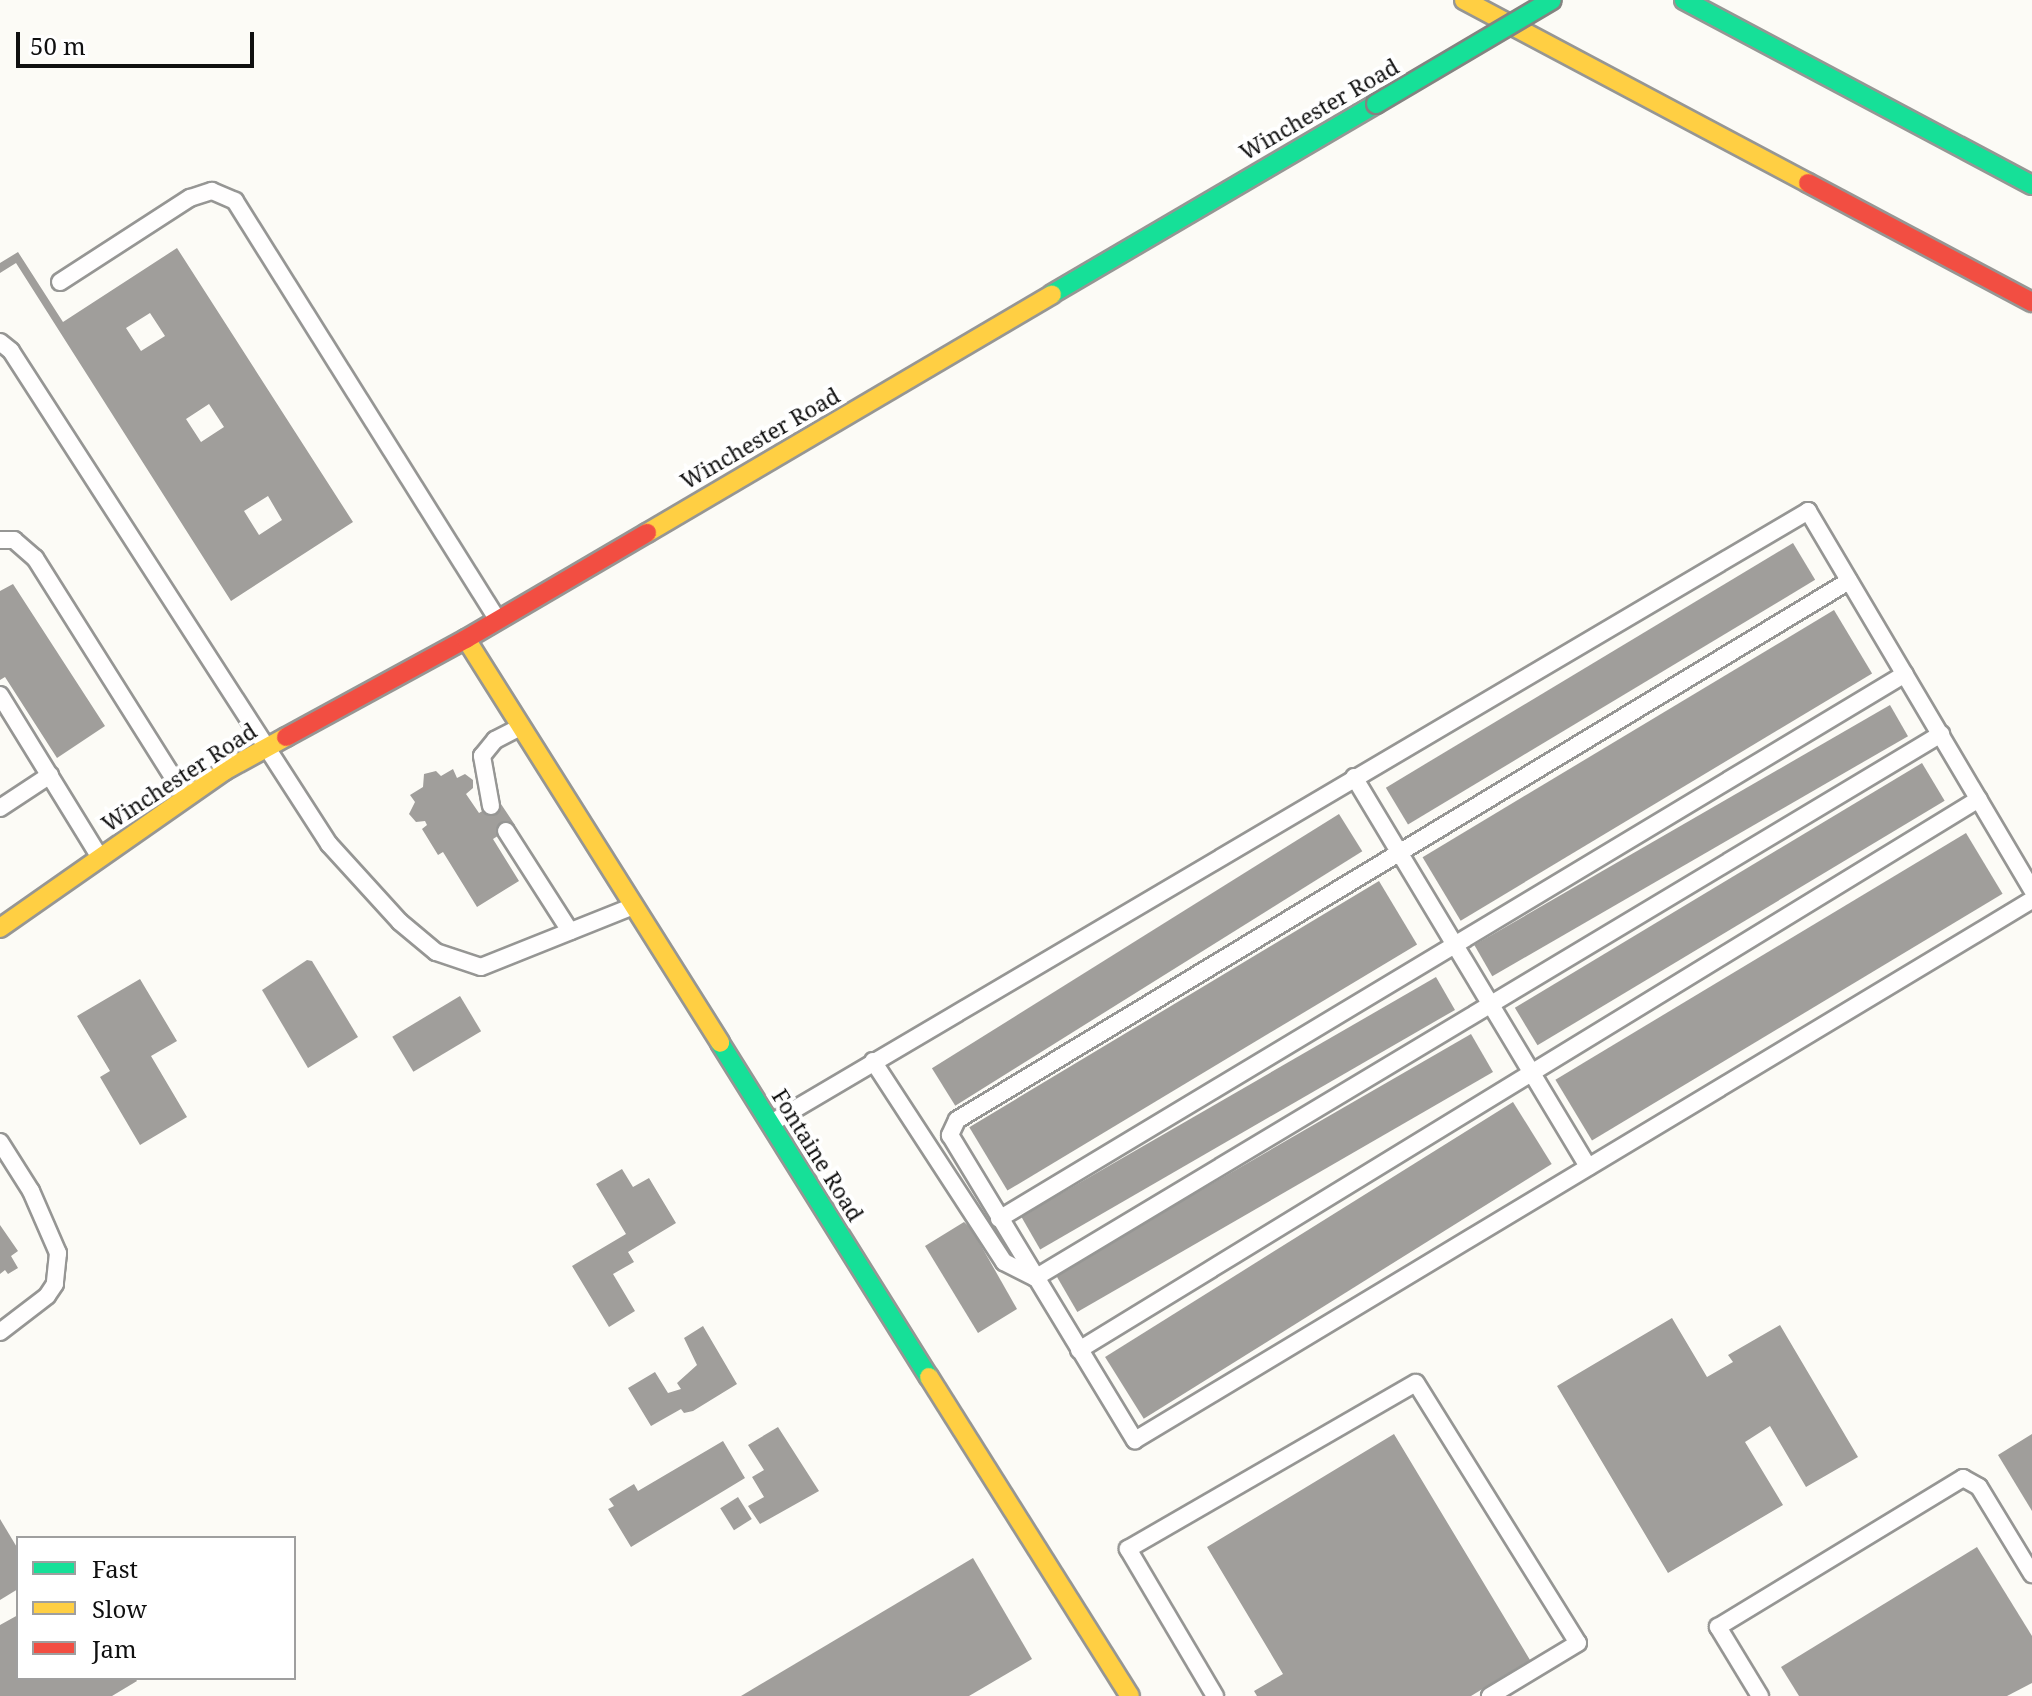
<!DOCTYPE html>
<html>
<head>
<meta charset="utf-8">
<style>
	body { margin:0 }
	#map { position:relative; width:2032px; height:1696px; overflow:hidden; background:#fcfbf6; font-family:"Noto Serif",serif }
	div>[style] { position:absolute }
	.building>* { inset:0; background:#a09e9b; transform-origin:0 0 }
	.roads { filter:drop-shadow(2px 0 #969694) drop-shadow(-2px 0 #969694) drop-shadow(0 2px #969694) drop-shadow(0 -2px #969694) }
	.lane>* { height:16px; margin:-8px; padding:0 8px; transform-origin:8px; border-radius:8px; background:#fffefe }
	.fast>* { height:18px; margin:-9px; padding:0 9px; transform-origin:9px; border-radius:9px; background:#16e098 }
	.slow>* { height:18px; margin:-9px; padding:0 9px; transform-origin:9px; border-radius:9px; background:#ffcf43 }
	.jam>* { height:18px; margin:-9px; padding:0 9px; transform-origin:9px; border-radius:9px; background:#f24e42 }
	.bridges { filter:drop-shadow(2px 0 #848381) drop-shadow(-2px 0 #848381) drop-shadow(0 2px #848381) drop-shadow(0 -2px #848381) }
	.fast-bridge>* { height:18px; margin:-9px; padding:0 9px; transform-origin:9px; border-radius:9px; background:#16e098 }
	span { translate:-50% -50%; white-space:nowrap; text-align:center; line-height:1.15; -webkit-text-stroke:8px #fff; paint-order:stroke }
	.street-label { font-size:22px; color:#101010 }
	.legend { position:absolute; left:16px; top:1536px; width:280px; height:144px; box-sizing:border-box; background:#fff; border:2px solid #9f9f9f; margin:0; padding:10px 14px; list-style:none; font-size:24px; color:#101010 }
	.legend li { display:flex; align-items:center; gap:16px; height:40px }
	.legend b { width:40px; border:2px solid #9f9f9f }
	.scale { position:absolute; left:16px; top:32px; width:238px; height:36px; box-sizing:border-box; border:4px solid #101010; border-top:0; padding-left:10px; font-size:24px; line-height:28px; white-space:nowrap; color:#101010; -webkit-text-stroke:6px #fff; paint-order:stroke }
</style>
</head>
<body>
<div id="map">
	<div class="building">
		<div style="clip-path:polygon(evenodd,177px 248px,353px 522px,231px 601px,16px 263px,0 273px,0 263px,18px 252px,63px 322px,177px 248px,150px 313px,165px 336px,141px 351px,126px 328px,150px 313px,177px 248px,209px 404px,224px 427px,201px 442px,186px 419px,209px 404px,177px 248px,268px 496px,282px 520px,259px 535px,244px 511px,268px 496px)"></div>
		<div style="left:1793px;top:543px;width:43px;height:475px;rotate:59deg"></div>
		<div style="clip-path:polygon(13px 584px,105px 726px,57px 758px,5px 677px,0 680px,0 591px)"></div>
		<div style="left:1834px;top:610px;width:74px;height:480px;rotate:59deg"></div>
		<div style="left:1890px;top:705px;width:36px;height:480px;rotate:60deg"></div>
		<div style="left:1922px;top:763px;width:44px;height:475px;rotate:59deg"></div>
		<div style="clip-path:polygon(453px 769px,457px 778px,465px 774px,473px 780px,473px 788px,466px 794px,479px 813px,499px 801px,515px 825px,493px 839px,519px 881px,477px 907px,443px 852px,438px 855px,422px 829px,427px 825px,425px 821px,416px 822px,409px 814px,415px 802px,410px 795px,423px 787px,424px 774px,436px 771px,441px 776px)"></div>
		<div style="left:1339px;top:814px;width:44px;height:480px;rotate:58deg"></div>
		<div style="left:1966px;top:833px;width:71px;height:479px;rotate:59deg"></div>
		<div style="left:1379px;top:881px;width:74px;height:478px;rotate:59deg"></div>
		<div style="clip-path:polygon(307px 960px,312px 961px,358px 1037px,308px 1068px,262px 990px)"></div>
		<div style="left:1436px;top:977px;width:38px;height:479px;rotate:60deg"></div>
		<div style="clip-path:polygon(140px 979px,177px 1041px,151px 1056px,187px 1117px,140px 1145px,100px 1077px,110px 1071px,77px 1016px)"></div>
		<div style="left:460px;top:996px;width:41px;height:79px;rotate:59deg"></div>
		<div style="left:1471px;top:1034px;width:44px;height:480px;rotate:60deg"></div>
		<div style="left:1513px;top:1102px;width:73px;height:481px;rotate:58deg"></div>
		<div style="clip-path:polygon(622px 1169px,633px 1187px,649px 1178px,676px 1223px,628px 1252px,634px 1262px,613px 1274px,635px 1311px,609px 1327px,572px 1266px,626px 1234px,596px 1184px)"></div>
		<div style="clip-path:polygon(964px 1222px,971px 1228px,1017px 1309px,978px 1333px,925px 1246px)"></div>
		<div style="clip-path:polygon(0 1225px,18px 1251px,11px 1256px,18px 1268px,8px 1274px,5px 1270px,0 1274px)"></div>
		<div style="clip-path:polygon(1672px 1318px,1707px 1377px,1733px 1362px,1728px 1355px,1780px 1325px,1858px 1457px,1806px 1487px,1770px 1426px,1745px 1442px,1783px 1505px,1668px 1573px,1557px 1386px)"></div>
		<div style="clip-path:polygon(703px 1326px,737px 1384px,693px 1411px,684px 1413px,681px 1409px,651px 1426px,628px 1388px,655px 1372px,668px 1393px,681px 1389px,677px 1383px,697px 1365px,684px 1338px)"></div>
		<div style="clip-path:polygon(778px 1427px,819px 1491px,760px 1524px,748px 1506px,764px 1497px,752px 1477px,764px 1470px,748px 1445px)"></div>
		<div style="clip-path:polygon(1394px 1434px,1530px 1660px,1471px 1696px,1257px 1696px,1254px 1691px,1283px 1674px,1207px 1547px)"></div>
		<div style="clip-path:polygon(2032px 1434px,2032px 1511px,1998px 1455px)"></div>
		<div style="clip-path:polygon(723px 1441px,745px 1478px,631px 1547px,608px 1509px,614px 1506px,609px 1499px,634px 1484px,638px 1491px)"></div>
		<div style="left:738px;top:1497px;width:26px;height:21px;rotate:58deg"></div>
		<div style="clip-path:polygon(0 1519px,18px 1549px,18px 1589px,0 1600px)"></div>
		<div style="clip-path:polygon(1977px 1547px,2032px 1636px,2032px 1683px,2007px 1696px,1799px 1696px,1781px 1667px)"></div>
		<div style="clip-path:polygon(973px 1558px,1032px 1659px,969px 1696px,741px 1696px)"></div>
		<div style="clip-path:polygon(18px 1615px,18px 1678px,135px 1678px,137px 1681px,112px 1696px,0 1696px,0 1625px)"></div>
	</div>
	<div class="roads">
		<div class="lane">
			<div style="left:60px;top:282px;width:155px;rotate:-32.9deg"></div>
			<div style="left:190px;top:198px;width:23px;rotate:-18deg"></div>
			<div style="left:212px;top:191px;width:25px;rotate:23deg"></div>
			<div style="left:235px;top:201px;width:493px;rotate:57.9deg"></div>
			<div style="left:0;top:342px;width:14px;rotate:39deg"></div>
			<div style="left:11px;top:351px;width:587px;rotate:57.18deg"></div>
			<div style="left:329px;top:844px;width:105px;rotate:47.7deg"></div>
			<div style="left:400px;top:922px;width:47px;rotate:39.8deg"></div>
			<div style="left:436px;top:952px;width:47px;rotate:18.4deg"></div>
			<div style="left:481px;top:967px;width:162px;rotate:-21.8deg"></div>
			<div style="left:0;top:540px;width:14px"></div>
			<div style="left:14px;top:540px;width:28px;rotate:41deg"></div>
			<div style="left:35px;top:558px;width:280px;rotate:57.8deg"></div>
			<div style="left:1849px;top:581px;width:1042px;rotate:148.86deg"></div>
			<div style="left:957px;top:1120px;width:17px;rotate:115deg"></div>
			<div style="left:950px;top:1135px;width:357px;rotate:58.8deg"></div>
			<div style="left:1135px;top:1440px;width:1047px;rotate:-31.05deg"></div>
			<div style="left:0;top:695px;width:189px;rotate:58.4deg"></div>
			<div style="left:1354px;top:777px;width:455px;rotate:59deg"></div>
			<div style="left:491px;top:806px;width:51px;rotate:-100.2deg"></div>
			<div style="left:482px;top:756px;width:21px;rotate:-51deg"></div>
			<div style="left:495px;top:740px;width:27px;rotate:-27deg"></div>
			<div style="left:0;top:808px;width:60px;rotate:-33.4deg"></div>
			<div style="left:506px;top:831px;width:119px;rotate:57.4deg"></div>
			<div style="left:873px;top:1061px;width:240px;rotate:56.9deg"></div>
			<div style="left:1004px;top:1262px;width:35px;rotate:27deg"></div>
			<div style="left:1035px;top:1278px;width:1057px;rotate:-30.98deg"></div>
			<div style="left:773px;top:1122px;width:1202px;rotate:-30.55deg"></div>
			<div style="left:1808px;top:511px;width:440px;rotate:59.4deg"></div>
			<div style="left:0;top:1142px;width:58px;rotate:57.7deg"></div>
			<div style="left:31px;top:1191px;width:68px;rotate:66.5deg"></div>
			<div style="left:58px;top:1253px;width:31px;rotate:96deg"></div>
			<div style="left:55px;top:1284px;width:14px;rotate:124deg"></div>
			<div style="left:47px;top:1296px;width:59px;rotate:142.5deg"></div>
			<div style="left:999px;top:1219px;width:1057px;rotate:-31.03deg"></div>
			<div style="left:1079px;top:1350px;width:1055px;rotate:-31.48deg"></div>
			<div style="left:1215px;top:1696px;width:171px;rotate:-120.6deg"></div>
			<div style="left:1128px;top:1549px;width:332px;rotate:-30deg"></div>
			<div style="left:1416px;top:1383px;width:306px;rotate:58.1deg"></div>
			<div style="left:1578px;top:1643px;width:103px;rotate:148.9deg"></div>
			<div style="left:1760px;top:1696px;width:81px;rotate:-121.3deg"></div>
			<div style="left:1718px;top:1627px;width:287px;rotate:-31.3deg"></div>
			<div style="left:1963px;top:1478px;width:18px;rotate:29deg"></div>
			<div style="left:1979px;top:1487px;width:102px;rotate:58.7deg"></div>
		</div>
		<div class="fast">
			<div style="left:1684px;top:0;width:394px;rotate:28deg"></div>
			<div style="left:1052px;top:294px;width:376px;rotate:-30.4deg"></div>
			<div style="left:720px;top:1043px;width:394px;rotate:58deg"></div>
		</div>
		<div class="slow">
			<div style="left:1464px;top:0;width:390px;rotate:28deg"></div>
			<div style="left:647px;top:533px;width:470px;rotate:-30.5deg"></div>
			<div style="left:466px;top:639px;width:477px;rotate:57.8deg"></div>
			<div style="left:0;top:928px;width:274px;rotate:-35deg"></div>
			<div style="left:224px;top:771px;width:71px;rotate:-28.7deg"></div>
			<div style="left:929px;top:1377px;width:377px;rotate:57.8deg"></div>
		</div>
		<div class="jam">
			<div style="left:1808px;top:183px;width:254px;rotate:28deg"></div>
			<div style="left:286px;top:737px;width:205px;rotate:-28.6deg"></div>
			<div style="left:466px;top:639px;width:210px;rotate:-30.4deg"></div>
		</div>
	</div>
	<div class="bridges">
		<div class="fast-bridge">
			<div style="left:1376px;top:104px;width:204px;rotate:-30.6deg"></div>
		</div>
	</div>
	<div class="street-label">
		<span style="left:1319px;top:109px;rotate:-30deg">Winchester Road</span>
		<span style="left:760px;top:438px;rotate:-30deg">Winchester Road</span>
		<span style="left:179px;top:777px;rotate:-33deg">Winchester Road</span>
		<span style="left:818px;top:1155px;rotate:58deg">Fontaine Road</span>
	</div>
	<ul class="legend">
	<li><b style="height:10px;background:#16e098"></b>Fast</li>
	<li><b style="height:10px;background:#ffcf43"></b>Slow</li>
	<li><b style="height:10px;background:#f24e42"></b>Jam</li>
	</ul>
	<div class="scale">50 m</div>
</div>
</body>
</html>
